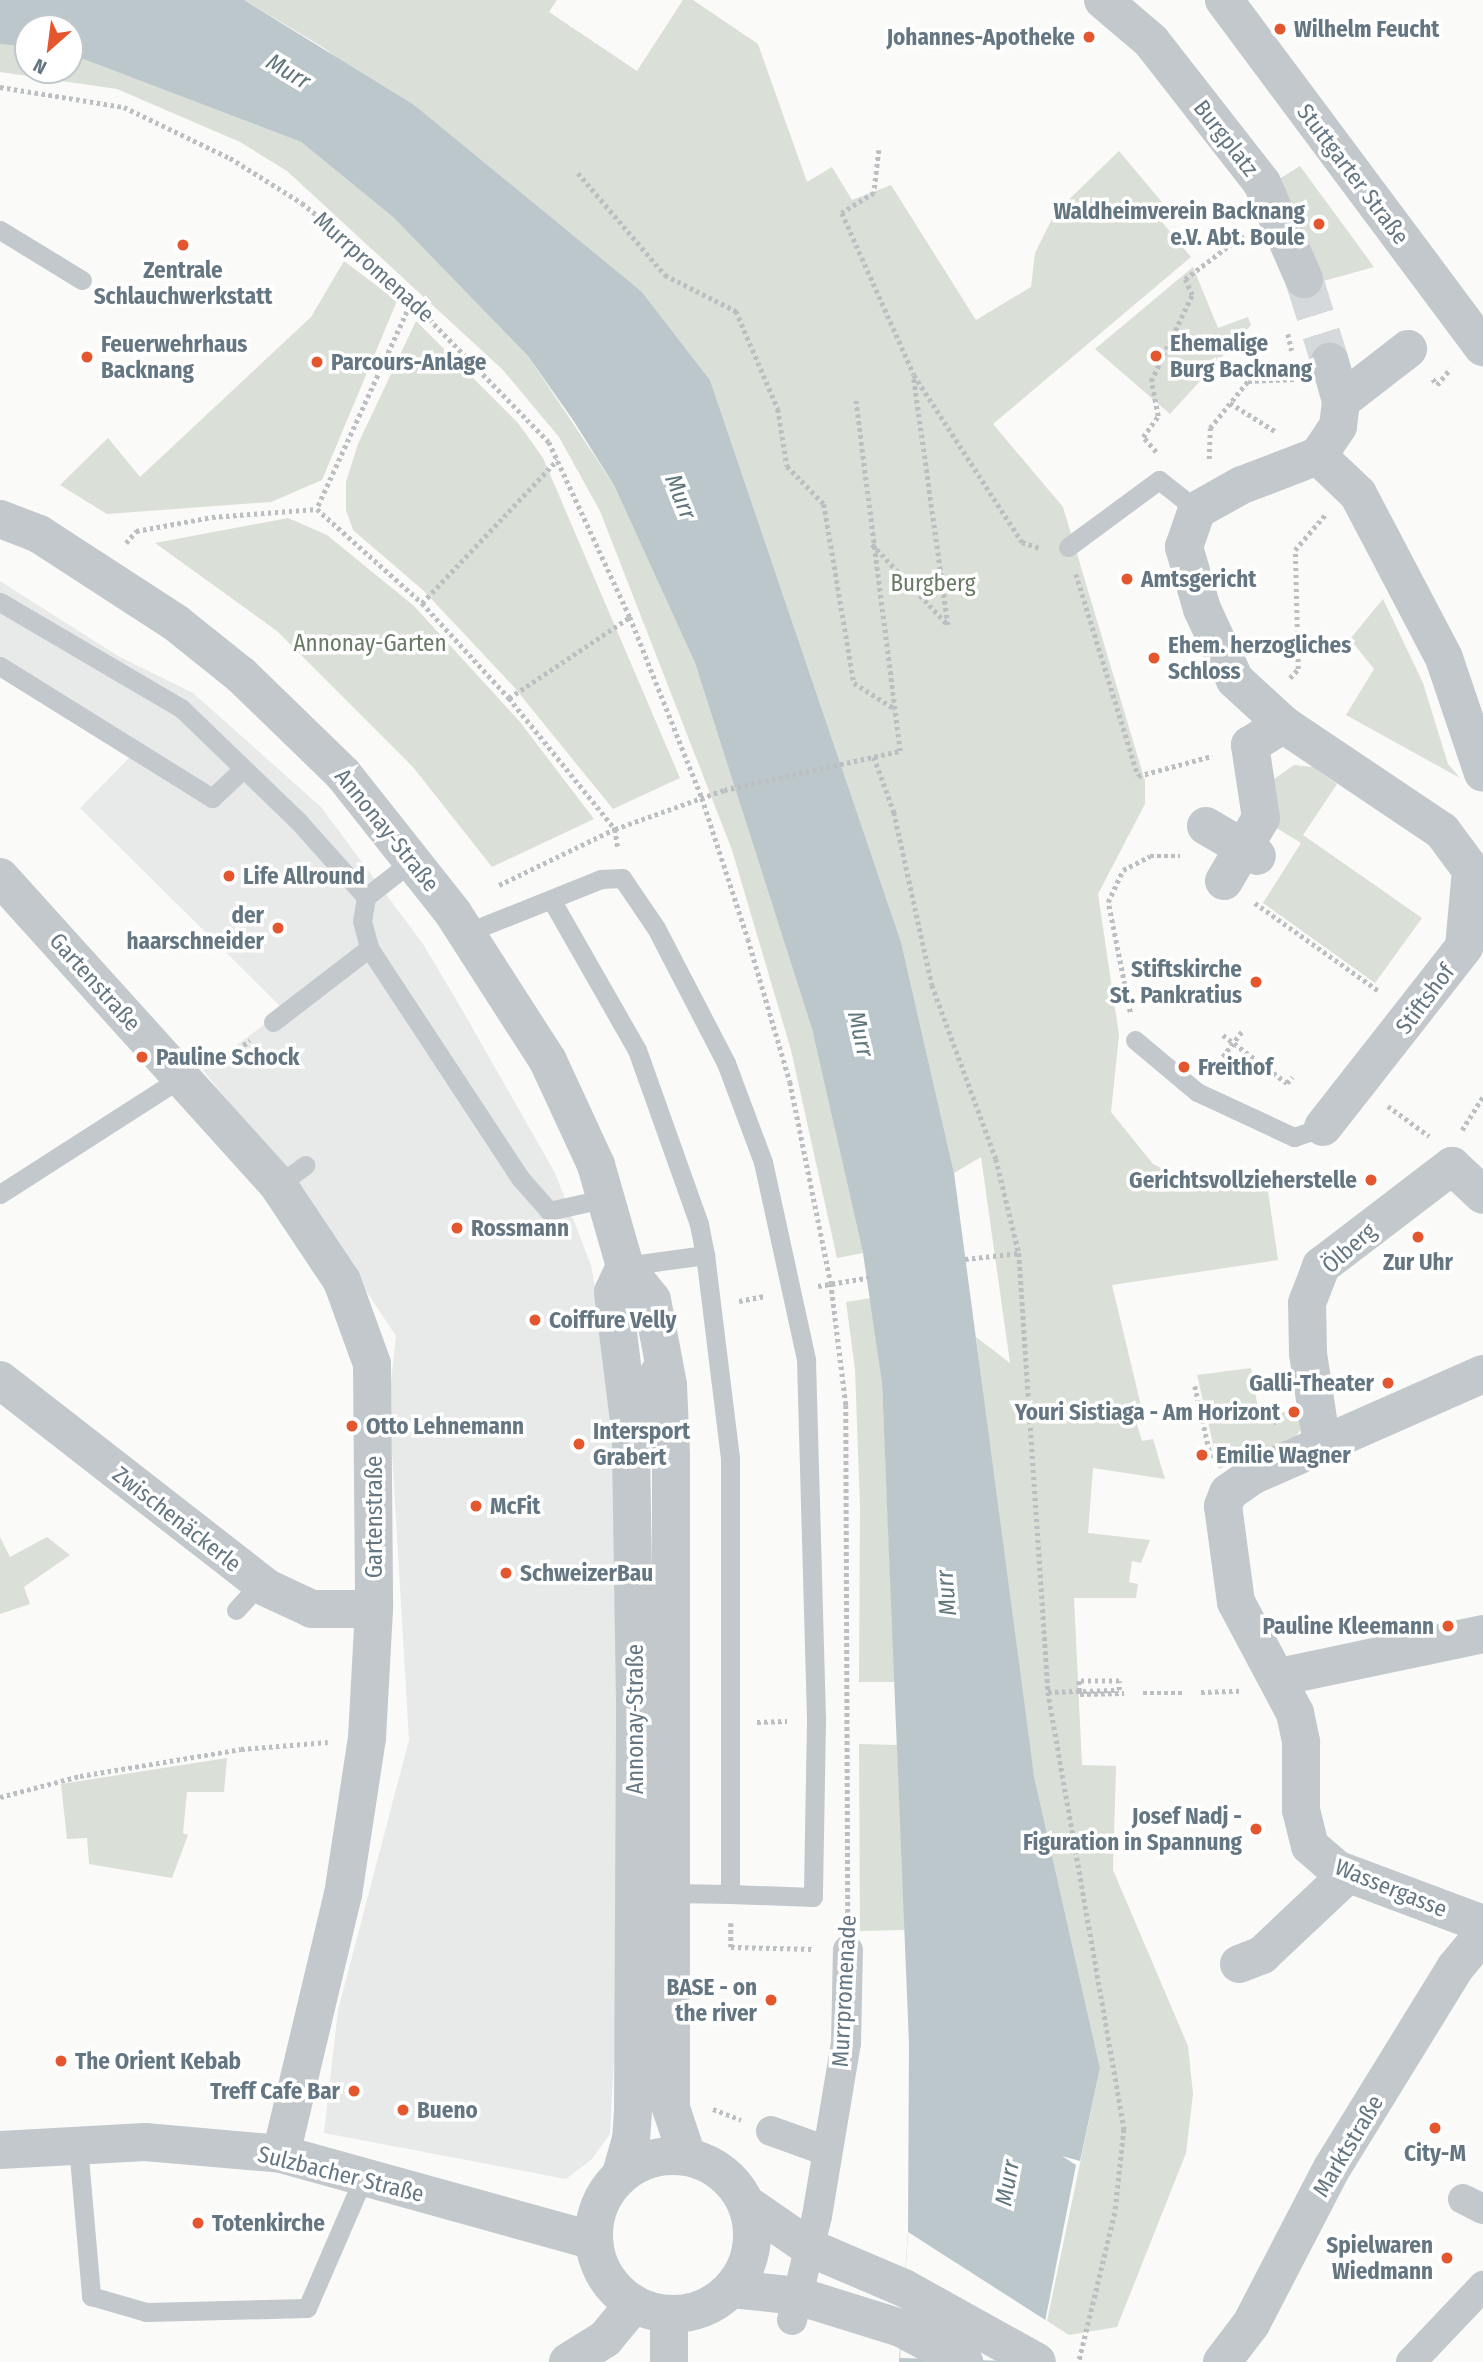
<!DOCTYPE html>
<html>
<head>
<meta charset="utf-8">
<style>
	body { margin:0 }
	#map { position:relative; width:1483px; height:2362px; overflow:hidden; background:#fafaf8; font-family:"Fira Sans Condensed",sans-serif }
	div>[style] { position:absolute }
	.built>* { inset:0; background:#e8e9e9 }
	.green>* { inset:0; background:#dadfd7 }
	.water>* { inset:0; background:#bbc7cb }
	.pier>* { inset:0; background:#fafaf8 }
	.minor-tunnel>* { height:38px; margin-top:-19px; transform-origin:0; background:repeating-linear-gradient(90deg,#d5d9db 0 38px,transparent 0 57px) }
	.path>* { height:4.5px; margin-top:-2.25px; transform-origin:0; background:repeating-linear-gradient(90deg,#bbbfc2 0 3.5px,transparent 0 7px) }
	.service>* { height:19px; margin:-9.5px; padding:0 9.5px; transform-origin:9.5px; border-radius:9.5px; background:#c3c8cc }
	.pedestrian>* { height:30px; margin:-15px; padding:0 15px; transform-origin:15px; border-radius:15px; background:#c3c8cc }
	.minor>* { height:38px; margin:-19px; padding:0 19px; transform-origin:19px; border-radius:19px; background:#c3c8cc }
	.tertiary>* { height:38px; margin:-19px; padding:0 19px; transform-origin:19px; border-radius:19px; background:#c3c8cc }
	.tertiary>.ring { margin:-19px; padding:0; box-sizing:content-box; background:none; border:38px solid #c3c8cc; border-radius:50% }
	.dots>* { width:19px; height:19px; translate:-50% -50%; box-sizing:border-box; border:4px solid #fff; border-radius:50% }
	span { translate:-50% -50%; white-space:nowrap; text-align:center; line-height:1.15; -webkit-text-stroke:7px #fff; paint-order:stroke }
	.poi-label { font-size:23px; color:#657683; font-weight:700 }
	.left { translate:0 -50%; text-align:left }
	.right { translate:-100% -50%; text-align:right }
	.street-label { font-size:23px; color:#657683 }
	.park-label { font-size:23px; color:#687a64 }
	.water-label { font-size:24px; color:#60757c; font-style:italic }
	.north { position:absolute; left:14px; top:14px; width:70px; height:70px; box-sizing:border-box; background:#fff; border:2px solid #c1c8cd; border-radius:50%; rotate:208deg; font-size:19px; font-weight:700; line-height:28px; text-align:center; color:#657683 }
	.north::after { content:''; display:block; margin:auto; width:24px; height:32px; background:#e4572e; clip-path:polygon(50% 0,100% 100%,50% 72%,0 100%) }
</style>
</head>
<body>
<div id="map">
	<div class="built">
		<div style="clip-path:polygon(0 581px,118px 656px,193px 693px,321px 807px,423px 944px,464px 1013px,555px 1173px,591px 1265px,619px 1429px,621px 1926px,610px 2134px,592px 2159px,566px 2179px,324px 2133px,338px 2010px,409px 1740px,389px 1400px,396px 1336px,303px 1196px,203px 1070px,284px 1010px,80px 808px,129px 758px,0 677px)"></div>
	</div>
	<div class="green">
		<div style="clip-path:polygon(244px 0,557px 0,549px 12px,637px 71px,683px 0,693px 0,758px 44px,807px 182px,832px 167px,852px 200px,891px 185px,976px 320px,1031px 287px,1035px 253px,1055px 213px,1119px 151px,1166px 207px,1157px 216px,1191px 257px,993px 424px,1063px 507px,1145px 781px,1145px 804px,1098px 894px,1119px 1035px,1111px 1112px,1153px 1164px,1185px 1180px,1220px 1190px,1268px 1191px,1278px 1260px,1112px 1285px,1144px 1418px,1136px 1421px,1142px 1441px,1153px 1439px,1165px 1479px,1093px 1468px,1088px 1533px,1150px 1540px,1141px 1563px,1132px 1561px,1129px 1582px,1138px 1584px,1136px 1598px,1074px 1598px,1082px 1765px,1116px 1766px,1113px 1870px,1188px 2046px,1193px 2094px,1186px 2153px,1117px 2327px,1069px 2335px,1047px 2321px,1100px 2068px,1034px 1776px,1007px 1597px,976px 1337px,1010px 1363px,981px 1157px,954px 1173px,901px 942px,710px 380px,642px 292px,324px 48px)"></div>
		<div style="clip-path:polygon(0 44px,28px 47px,28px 70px,70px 70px,70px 54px,301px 142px,393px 217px,528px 356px,614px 485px,695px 663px,812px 1029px,863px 1253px,837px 1258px,791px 1050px,732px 850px,600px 511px,559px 437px,503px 370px,287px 171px,240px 142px,117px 89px,0 72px)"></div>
		<div style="clip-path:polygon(1300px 166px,1374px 267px,1320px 282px,1276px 181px)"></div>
		<div style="clip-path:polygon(344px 261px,397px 301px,322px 480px,271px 502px,107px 514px,60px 485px,108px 438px,140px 477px,311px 317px)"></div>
		<div style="clip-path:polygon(1193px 267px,1218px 328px,1248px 317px,1251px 325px,1170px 414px,1095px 349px)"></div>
		<div style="clip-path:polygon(416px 321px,518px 423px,543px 458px,680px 778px,613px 809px,514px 687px,424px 591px,353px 530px,346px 510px,346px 482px,358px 444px)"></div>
		<div style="clip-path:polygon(288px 518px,327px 535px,414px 606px,520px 722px,594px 819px,492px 867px,413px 767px,277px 631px,155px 543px)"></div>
		<div style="clip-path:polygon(1383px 599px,1423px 683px,1448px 764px,1460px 778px,1346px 715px,1374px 669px,1350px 639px)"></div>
		<div style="clip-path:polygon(1294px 765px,1313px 767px,1337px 784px,1303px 835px,1422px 918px,1375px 983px,1263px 903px,1301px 843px,1275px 827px,1270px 782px)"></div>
		<div style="clip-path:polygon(871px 1298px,882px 1383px,895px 1682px,859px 1682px,860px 1506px,855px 1369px,846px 1302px)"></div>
		<div style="clip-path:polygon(1251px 1368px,1260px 1420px,1298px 1407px,1302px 1427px,1296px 1436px,1219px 1469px,1197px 1375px)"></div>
		<div style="clip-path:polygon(0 1537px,10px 1557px,47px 1537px,70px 1555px,24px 1587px,30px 1604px,0 1614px)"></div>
		<div style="clip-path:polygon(859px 1744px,897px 1745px,905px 1930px,860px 1931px)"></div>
		<div style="clip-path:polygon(227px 1758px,224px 1792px,187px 1792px,183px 1833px,188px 1835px,172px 1878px,89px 1864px,87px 1838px,67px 1839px,61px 1784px)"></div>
	</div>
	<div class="water">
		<div style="clip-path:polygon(0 0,244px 0,414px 105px,642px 292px,710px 380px,901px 942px,954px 1173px,1034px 1776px,1100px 2068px,1080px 2161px,1062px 2156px,1076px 2165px,1037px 2362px,899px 2362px,908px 2232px,909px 2044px,882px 1383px,863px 1253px,812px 1029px,695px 663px,614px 485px,573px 420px,528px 356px,393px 217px,301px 142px,70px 54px,70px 28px,28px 28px,28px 47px,0 44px)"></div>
	</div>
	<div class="pier">
		<div style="clip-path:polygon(908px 2232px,1050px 2323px,1041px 2362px,900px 2358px)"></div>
	</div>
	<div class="minor-tunnel">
		<div style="left:1304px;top:279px;width:87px;rotate:72.6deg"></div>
	</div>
	<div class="path">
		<div style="left:0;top:87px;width:126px;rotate:9.2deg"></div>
		<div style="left:124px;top:107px;width:118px;rotate:25.7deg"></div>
		<div style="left:230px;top:158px;width:85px;rotate:32deg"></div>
		<div style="left:302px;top:203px;width:89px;rotate:39.1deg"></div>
		<div style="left:371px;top:259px;width:255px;rotate:45.8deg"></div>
		<div style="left:549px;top:442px;width:193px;rotate:65.2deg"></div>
		<div style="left:630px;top:617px;width:195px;rotate:68.3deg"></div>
		<div style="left:702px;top:798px;width:148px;rotate:71.9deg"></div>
		<div style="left:748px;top:939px;width:149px;rotate:73.6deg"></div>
		<div style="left:790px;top:1082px;width:205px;rotate:78.5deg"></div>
		<div style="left:831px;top:1283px;width:123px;rotate:83deg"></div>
		<div style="left:846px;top:1405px;width:512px;rotate:89.78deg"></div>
		<div style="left:879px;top:150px;width:43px;rotate:96.6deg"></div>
		<div style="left:874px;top:193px;width:38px;rotate:148deg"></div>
		<div style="left:842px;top:213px;width:177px;rotate:66deg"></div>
		<div style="left:914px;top:375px;width:199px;rotate:57.1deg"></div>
		<div style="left:1022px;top:542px;width:18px;rotate:19deg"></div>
		<div style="left:578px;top:173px;width:134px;rotate:49.5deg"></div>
		<div style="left:665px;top:275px;width:80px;rotate:26.9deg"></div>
		<div style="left:736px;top:311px;width:107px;rotate:66.8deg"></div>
		<div style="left:778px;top:409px;width:58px;rotate:81deg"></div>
		<div style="left:787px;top:466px;width:53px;rotate:45.8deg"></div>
		<div style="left:824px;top:504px;width:181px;rotate:80.5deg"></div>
		<div style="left:854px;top:683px;width:49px;rotate:32.4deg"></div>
		<div style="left:413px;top:299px;width:231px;rotate:114.6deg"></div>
		<div style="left:317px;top:509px;width:141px;rotate:41.8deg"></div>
		<div style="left:422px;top:603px;width:129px;rotate:47.5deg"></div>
		<div style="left:509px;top:698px;width:169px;rotate:51deg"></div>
		<div style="left:615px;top:829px;width:19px;rotate:81deg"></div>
		<div style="left:1288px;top:334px;width:17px;rotate:77deg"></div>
		<div style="left:914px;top:379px;width:248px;rotate:82.1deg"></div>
		<div style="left:1433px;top:379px;width:7px;rotate:56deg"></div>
		<div style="left:1437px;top:385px;width:21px;rotate:-51deg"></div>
		<div style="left:1230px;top:403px;width:53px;rotate:31.9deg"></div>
		<div style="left:1156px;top:452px;width:20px;rotate:-131deg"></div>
		<div style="left:1143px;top:437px;width:26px;rotate:-54deg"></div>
		<div style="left:1158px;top:416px;width:36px;rotate:-101deg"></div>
		<div style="left:1151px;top:381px;width:95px;rotate:-64.5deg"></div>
		<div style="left:1192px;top:295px;width:17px;rotate:-114deg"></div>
		<div style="left:1185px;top:279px;width:73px;rotate:-37.2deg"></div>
		<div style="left:1209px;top:459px;width:31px;rotate:-88deg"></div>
		<div style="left:1210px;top:428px;width:60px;rotate:-51deg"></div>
		<div style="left:1248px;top:381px;width:47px;rotate:-2.4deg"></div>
		<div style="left:126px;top:543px;width:16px;rotate:-50deg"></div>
		<div style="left:136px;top:531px;width:77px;rotate:-10.4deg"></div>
		<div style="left:212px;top:517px;width:105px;rotate:-4.4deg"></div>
		<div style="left:872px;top:544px;width:111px;rotate:46.8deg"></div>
		<div style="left:1076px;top:574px;width:211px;rotate:72.9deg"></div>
		<div style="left:1138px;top:776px;width:77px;rotate:-15.1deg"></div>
		<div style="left:422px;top:603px;width:197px;rotate:-46.6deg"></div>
		<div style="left:1290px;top:678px;width:12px;rotate:-48deg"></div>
		<div style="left:1298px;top:669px;width:119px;rotate:-91.4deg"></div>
		<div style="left:1295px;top:550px;width:46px;rotate:-49.4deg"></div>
		<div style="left:509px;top:698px;width:146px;rotate:-33.8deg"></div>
		<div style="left:874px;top:757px;width:59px;rotate:70deg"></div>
		<div style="left:894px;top:812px;width:177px;rotate:77.6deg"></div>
		<div style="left:932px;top:985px;width:185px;rotate:69.8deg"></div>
		<div style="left:996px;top:1159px;width:97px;rotate:76.3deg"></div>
		<div style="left:1019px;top:1253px;width:440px;rotate:86.2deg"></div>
		<div style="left:1048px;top:1692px;width:444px;rotate:80.1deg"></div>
		<div style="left:1124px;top:2129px;width:84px;rotate:96.1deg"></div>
		<div style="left:1115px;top:2213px;width:153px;rotate:103.6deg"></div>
		<div style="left:499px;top:885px;width:129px;rotate:-25.8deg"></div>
		<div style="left:615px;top:829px;width:116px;rotate:-19.7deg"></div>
		<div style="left:724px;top:790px;width:180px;rotate:-12.5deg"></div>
		<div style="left:900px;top:751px;width:353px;rotate:-97.2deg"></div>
		<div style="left:1255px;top:903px;width:152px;rotate:35.4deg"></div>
		<div style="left:1130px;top:1012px;width:112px;rotate:-101.3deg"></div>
		<div style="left:1108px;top:902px;width:35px;rotate:-65deg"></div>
		<div style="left:1123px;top:870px;width:30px;rotate:-27deg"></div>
		<div style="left:1150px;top:856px;width:30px"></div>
		<div style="left:1223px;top:1035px;width:80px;rotate:36.9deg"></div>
		<div style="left:1287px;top:1083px;width:8px;rotate:-50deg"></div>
		<div style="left:221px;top:1062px;width:36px;rotate:-37deg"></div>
		<div style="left:1214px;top:1068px;width:48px;rotate:-52.7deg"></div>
		<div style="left:1388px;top:1106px;width:51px;rotate:36.2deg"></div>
		<div style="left:1462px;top:1130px;width:40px;rotate:-58deg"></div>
		<div style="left:965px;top:1259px;width:54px;rotate:-6.3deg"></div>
		<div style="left:818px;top:1286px;width:55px;rotate:-9.5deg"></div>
		<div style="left:739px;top:1301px;width:26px;rotate:-11deg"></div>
		<div style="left:1195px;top:1386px;width:74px;rotate:77.5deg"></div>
		<div style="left:1273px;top:1424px;width:16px;rotate:-75deg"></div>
		<div style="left:1048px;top:1692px;width:35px;rotate:-2deg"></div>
		<div style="left:1083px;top:1691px;width:36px;rotate:-2deg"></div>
		<div style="left:1119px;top:1690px;width:9px;rotate:-90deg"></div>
		<div style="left:1119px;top:1681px;width:40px;rotate:180deg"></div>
		<div style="left:1079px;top:1681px;width:13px;rotate:86deg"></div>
		<div style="left:1080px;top:1694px;width:44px;rotate:-1.3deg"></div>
		<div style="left:1201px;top:1692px;width:38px;rotate:-2deg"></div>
		<div style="left:1143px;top:1693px;width:40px"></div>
		<div style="left:757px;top:1722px;width:30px;rotate:-2deg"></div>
		<div style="left:0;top:1797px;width:83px;rotate:-14.7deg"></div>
		<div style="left:80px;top:1776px;width:163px;rotate:-9.5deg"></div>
		<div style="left:241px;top:1749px;width:87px;rotate:-4.6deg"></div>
		<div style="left:731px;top:1923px;width:24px;rotate:90deg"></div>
		<div style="left:731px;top:1947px;width:83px;rotate:1.4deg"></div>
		<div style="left:713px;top:2109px;width:30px;rotate:21deg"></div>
	</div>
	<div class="service">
		<div style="left:0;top:230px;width:96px;rotate:31.4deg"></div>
		<div style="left:1068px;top:547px;width:113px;rotate:-36.4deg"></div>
		<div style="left:1159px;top:480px;width:48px;rotate:38.3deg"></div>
		<div style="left:0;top:602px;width:210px;rotate:30.4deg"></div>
		<div style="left:181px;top:708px;width:164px;rotate:44deg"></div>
		<div style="left:299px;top:822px;width:101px;rotate:48.2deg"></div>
		<div style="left:0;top:666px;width:250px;rotate:31.9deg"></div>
		<div style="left:212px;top:798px;width:42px;rotate:-43.1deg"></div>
		<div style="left:412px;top:861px;width:58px;rotate:142deg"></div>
		<div style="left:366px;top:897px;width:24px;rotate:99deg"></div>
		<div style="left:362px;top:921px;width:28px;rotate:75deg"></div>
		<div style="left:369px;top:948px;width:277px;rotate:56.7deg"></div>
		<div style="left:521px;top:1179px;width:43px;rotate:48.8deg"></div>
		<div style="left:549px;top:1211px;width:58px;rotate:-12.8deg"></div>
		<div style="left:466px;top:933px;width:145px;rotate:-21.8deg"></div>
		<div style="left:601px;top:879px;width:21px;rotate:-3deg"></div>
		<div style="left:622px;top:878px;width:60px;rotate:55.8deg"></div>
		<div style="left:656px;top:928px;width:152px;rotate:62.6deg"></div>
		<div style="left:726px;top:1063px;width:106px;rotate:69.5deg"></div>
		<div style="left:763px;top:1162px;width:203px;rotate:77.7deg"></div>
		<div style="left:806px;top:1360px;width:360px;rotate:88.4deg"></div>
		<div style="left:816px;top:1720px;width:177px;rotate:91deg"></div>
		<div style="left:813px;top:1897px;width:83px;rotate:-177.9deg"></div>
		<div style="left:730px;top:1894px;width:436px;rotate:-90deg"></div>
		<div style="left:730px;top:1458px;width:205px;rotate:-97deg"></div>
		<div style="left:705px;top:1255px;width:32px;rotate:-101deg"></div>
		<div style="left:699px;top:1224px;width:185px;rotate:-109.6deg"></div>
		<div style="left:637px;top:1050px;width:172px;rotate:-119.7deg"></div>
		<div style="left:273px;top:1022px;width:121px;rotate:-37.6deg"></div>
		<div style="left:1135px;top:1040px;width:81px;rotate:40deg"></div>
		<div style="left:1197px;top:1092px;width:107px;rotate:24.9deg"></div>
		<div style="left:1294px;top:1137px;width:31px;rotate:-19deg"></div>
		<div style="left:278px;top:1185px;width:34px;rotate:-36deg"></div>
		<div style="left:0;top:1194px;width:216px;rotate:-32.7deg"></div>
		<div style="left:625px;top:1266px;width:81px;rotate:-7.8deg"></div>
		<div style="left:652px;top:1431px;width:58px;rotate:-94.9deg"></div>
		<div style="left:647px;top:1373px;width:20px;rotate:-57deg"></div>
		<div style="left:236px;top:1610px;width:36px;rotate:-48deg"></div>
		<div style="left:671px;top:1893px;width:59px;rotate:1deg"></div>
		<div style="left:78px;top:2146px;width:151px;rotate:85deg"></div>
		<div style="left:91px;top:2296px;width:57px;rotate:16.2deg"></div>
		<div style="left:146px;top:2312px;width:161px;rotate:-1.4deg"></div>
		<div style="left:307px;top:2308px;width:144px;rotate:-66.6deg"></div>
	</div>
	<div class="pedestrian">
		<div style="left:771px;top:2131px;width:59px;rotate:19.7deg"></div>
		<div style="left:1463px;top:2199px;width:22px;rotate:27deg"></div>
		<div style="left:792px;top:2320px;width:107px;rotate:-76.5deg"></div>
		<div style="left:817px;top:2216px;width:175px;rotate:-80.5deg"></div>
		<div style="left:846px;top:2043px;width:93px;rotate:-88.8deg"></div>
		<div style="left:1411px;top:2362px;width:105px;rotate:-46.5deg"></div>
	</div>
	<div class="minor">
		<div style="left:1103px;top:0;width:63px;rotate:40.5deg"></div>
		<div style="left:1151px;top:41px;width:180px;rotate:52deg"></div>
		<div style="left:1262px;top:183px;width:105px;rotate:66.4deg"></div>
		<div style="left:1224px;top:0;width:433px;rotate:53.3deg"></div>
		<div style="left:1341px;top:401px;width:85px;rotate:-37.8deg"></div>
		<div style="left:1318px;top:456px;width:55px;rotate:43.5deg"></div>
		<div style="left:1358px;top:494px;width:185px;rotate:62.3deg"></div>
		<div style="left:1444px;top:658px;width:121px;rotate:71.3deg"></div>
		<div style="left:1206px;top:826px;width:59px;rotate:30.5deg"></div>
		<div style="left:0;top:877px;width:415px;rotate:47.9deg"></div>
		<div style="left:278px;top:1185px;width:115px;rotate:56.3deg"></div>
		<div style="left:342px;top:1281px;width:88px;rotate:70.1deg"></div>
		<div style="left:372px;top:1364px;width:245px;rotate:89.5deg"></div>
		<div style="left:374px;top:1609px;width:129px;rotate:93.1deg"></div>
		<div style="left:367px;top:1738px;width:158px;rotate:98.7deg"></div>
		<div style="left:343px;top:1894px;width:267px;rotate:103.4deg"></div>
		<div style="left:1224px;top:881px;width:73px;rotate:-59.6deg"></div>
		<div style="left:1261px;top:818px;width:74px;rotate:-98.6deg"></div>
		<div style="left:1250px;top:745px;width:39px;rotate:-32deg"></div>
		<div style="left:1323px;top:1127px;width:229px;rotate:-51.9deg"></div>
		<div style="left:1464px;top:947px;width:77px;rotate:-84.8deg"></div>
		<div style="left:1471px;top:870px;width:49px;rotate:-126.6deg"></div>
		<div style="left:1442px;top:831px;width:192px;rotate:-146.1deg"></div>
		<div style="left:1283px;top:724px;width:65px;rotate:-137.5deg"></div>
		<div style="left:1235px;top:680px;width:78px;rotate:-114.9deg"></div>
		<div style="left:1202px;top:609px;width:65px;rotate:-106.2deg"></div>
		<div style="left:1184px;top:547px;width:39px;rotate:-71deg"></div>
		<div style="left:1197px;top:510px;width:51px;rotate:-29.1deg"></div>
		<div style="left:1242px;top:485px;width:81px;rotate:-20.9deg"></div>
		<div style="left:1318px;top:456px;width:36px;rotate:-56deg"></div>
		<div style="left:1338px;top:426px;width:25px;rotate:-83deg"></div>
		<div style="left:1341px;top:401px;width:41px;rotate:-105.8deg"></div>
		<div style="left:1483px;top:1374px;width:253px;rotate:156.2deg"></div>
		<div style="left:1252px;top:1476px;width:29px;rotate:145deg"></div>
		<div style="left:1228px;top:1493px;width:14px;rotate:111deg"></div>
		<div style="left:1223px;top:1506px;width:97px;rotate:82.3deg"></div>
		<div style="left:1236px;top:1602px;width:126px;rotate:62deg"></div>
		<div style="left:1295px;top:1713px;width:30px;rotate:78deg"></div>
		<div style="left:1301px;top:1742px;width:68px;rotate:90deg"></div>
		<div style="left:1301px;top:1810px;width:37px;rotate:76deg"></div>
		<div style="left:1310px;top:1846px;width:35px;rotate:41deg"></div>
		<div style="left:1336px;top:1869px;width:157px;rotate:20.5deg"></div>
		<div style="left:0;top:1380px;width:338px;rotate:37.9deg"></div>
		<div style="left:267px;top:1588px;width:50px;rotate:25deg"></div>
		<div style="left:312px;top:1609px;width:62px"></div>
		<div style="left:1322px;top:1445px;width:93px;rotate:-98.7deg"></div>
		<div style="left:1308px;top:1353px;width:50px;rotate:-91.1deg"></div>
		<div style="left:1307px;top:1303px;width:40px;rotate:-69deg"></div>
		<div style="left:1321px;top:1266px;width:165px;rotate:-37.4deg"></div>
		<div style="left:1452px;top:1166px;width:42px;rotate:43.1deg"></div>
		<div style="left:1279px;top:1677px;width:208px;rotate:-11.9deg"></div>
		<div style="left:1239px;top:1964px;width:25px;rotate:-21deg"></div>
		<div style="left:1262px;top:1955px;width:118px;rotate:-43.3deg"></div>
		<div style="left:748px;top:2205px;width:75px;rotate:34.7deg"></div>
		<div style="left:810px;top:2248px;width:102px;rotate:23.1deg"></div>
		<div style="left:904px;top:2288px;width:152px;rotate:29.1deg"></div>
		<div style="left:732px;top:2289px;width:66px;rotate:6.1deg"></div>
		<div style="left:798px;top:2296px;width:108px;rotate:17.3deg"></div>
		<div style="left:901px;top:2328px;width:72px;rotate:28.4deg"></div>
		<div style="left:568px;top:2362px;width:44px;rotate:-31.9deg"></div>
		<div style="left:605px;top:2339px;width:45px;rotate:-50.4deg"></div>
		<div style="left:1222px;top:2362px;width:48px;rotate:-52.7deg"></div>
		<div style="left:1251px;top:2324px;width:176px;rotate:-62.6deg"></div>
		<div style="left:1332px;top:2168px;width:235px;rotate:-58.4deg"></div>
		<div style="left:1455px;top:1968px;width:44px;rotate:-50.5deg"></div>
	</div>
	<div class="tertiary">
		<div style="left:0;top:519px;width:42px;rotate:21deg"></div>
		<div style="left:39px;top:534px;width:163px;rotate:33deg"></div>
		<div style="left:176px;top:623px;width:83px;rotate:38.7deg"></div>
		<div style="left:241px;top:675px;width:142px;rotate:44.1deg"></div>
		<div style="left:343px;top:774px;width:177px;rotate:51.6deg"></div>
		<div style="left:453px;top:913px;width:176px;rotate:57.3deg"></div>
		<div style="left:548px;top:1061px;width:115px;rotate:65.2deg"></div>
		<div style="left:596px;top:1165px;width:105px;rotate:74deg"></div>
		<div style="left:625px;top:1266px;width:43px;rotate:51.5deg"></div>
		<div style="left:652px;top:1300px;width:86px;rotate:79.3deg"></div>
		<div style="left:668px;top:1385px;width:70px;rotate:87.5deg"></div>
		<div style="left:671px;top:1455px;width:653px;rotate:90deg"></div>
		<div style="left:671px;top:2108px;width:51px;rotate:71.6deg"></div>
		<div style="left:0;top:2150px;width:145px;rotate:-3.2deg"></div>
		<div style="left:145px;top:2142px;width:137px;rotate:5deg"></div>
		<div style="left:281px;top:2154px;width:323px;rotate:15.5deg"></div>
		<div class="ring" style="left:594px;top:2156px;width:120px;height:120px"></div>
		<div style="left:621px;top:2174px;width:35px;rotate:-74deg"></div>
		<div style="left:631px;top:2140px;width:32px;rotate:-86deg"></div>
		<div style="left:633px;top:2108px;width:406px;rotate:-89.7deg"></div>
		<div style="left:635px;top:1702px;width:265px;rotate:-90.9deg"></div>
		<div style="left:631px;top:1437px;width:146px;rotate:-97.1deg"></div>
		<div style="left:613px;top:1292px;width:29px;rotate:-65deg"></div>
		<div style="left:669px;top:2314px;width:48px;rotate:90deg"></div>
	</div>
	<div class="dots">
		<div style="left:1280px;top:29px;background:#e4572e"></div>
		<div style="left:1089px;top:37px;background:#e4572e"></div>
		<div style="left:1319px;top:224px;background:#e4572e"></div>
		<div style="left:183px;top:245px;background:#e4572e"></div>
		<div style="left:1156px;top:356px;background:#e4572e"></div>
		<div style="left:87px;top:357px;background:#e4572e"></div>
		<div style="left:317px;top:362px;background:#e4572e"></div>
		<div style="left:1127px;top:579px;background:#e4572e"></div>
		<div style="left:1154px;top:658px;background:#e4572e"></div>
		<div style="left:229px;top:876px;background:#e4572e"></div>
		<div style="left:278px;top:928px;background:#e4572e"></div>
		<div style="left:1256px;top:982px;background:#e4572e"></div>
		<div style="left:142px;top:1057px;background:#e4572e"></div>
		<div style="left:1184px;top:1067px;background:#e4572e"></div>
		<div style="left:1371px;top:1180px;background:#e4572e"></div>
		<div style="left:457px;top:1228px;background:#e4572e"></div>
		<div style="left:1418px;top:1237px;background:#e4572e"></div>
		<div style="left:535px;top:1320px;background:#e4572e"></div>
		<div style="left:1388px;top:1383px;background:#e4572e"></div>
		<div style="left:1294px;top:1412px;background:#e4572e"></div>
		<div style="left:352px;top:1426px;background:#e4572e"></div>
		<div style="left:579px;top:1444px;background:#e4572e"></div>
		<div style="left:1202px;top:1455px;background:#e4572e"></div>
		<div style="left:476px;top:1506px;background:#e4572e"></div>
		<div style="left:506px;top:1573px;background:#e4572e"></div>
		<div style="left:1448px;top:1626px;background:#e4572e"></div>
		<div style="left:1256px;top:1829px;background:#e4572e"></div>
		<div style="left:771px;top:2000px;background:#e4572e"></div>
		<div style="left:61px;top:2061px;background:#e4572e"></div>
		<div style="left:354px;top:2091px;background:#e4572e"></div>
		<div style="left:403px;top:2110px;background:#e4572e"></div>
		<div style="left:1435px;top:2128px;background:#e4572e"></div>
		<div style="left:198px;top:2223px;background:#e4572e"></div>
		<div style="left:1447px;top:2258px;background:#e4572e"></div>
	</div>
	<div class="poi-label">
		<span class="left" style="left:1294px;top:29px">Wilhelm Feucht</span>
		<span class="right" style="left:1075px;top:37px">Johannes-Apotheke</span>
		<span class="right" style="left:1305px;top:224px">Waldheimverein Backnang<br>e.V. Abt. Boule</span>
		<span style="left:183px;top:283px">Zentrale<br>Schlauchwerkstatt</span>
		<span class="left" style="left:1170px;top:356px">Ehemalige<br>Burg Backnang</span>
		<span class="left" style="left:101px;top:357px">Feuerwehrhaus<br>Backnang</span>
		<span class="left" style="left:331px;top:362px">Parcours-Anlage</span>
		<span class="left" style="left:1141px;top:579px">Amtsgericht</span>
		<span class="left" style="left:1168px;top:658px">Ehem. herzogliches<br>Schloss</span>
		<span class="left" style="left:243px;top:876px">Life Allround</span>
		<span class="right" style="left:264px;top:928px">der<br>haarschneider</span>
		<span class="right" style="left:1242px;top:982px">Stiftskirche<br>St. Pankratius</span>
		<span class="left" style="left:156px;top:1057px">Pauline Schock</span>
		<span class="left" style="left:1198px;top:1067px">Freithof</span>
		<span class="right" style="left:1357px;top:1180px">Gerichtsvollzieherstelle</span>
		<span class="left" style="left:471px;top:1228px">Rossmann</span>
		<span style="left:1418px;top:1262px">Zur Uhr</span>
		<span class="left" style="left:549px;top:1320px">Coiffure Velly</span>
		<span class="right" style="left:1374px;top:1383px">Galli-Theater</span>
		<span class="right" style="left:1280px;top:1412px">Youri Sistiaga - Am Horizont</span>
		<span class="left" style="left:366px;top:1426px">Otto Lehnemann</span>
		<span class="left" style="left:593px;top:1444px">Intersport<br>Grabert</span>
		<span class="left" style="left:1216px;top:1455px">Emilie Wagner</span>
		<span class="left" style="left:490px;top:1506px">McFit</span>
		<span class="left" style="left:520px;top:1573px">SchweizerBau</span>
		<span class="right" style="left:1434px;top:1626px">Pauline Kleemann</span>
		<span class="right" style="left:1242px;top:1829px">Josef Nadj -<br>Figuration in Spannung</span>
		<span class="right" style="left:757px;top:2000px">BASE - on<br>the river</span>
		<span class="left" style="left:75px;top:2061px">The Orient Kebab</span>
		<span class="right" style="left:340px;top:2091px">Treff Cafe Bar</span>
		<span class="left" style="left:417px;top:2110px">Bueno</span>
		<span style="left:1435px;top:2153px">City-M</span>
		<span class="left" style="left:212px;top:2223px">Totenkirche</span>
		<span class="right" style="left:1433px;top:2258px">Spielwaren<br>Wiedmann</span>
	</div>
	<div class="street-label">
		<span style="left:1226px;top:138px;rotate:52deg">Burgplatz</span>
		<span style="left:1353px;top:174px;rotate:53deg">Stuttgarter Straße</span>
		<span style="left:374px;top:267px;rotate:42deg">Murrpromenade</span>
		<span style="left:387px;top:830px;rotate:51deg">Annonay-Straße</span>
		<span style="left:95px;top:982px;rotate:48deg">Gartenstraße</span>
		<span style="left:1425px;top:999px;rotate:-53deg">Stiftshof</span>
		<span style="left:1349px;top:1248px;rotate:-41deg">Ölberg</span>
		<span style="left:374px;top:1517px;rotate:-90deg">Gartenstraße</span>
		<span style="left:177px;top:1519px;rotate:38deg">Zwischenäckerle</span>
		<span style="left:635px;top:1719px;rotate:-90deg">Annonay-Straße</span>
		<span style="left:1391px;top:1888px;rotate:22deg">Wassergasse</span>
		<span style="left:844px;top:1991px;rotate:-87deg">Murrpromenade</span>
		<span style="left:1348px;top:2146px;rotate:-59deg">Marktstraße</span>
		<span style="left:341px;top:2174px;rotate:14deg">Sulzbacher Straße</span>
	</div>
	<div class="park-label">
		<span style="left:933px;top:583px">Burgberg</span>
		<span style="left:370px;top:643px">Annonay-Garten</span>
	</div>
	<div class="water-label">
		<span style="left:288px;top:72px;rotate:31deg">Murr</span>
		<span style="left:680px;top:497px;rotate:68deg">Murr</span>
		<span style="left:860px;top:1034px;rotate:77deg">Murr</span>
		<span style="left:947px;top:1593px;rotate:-95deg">Murr</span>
		<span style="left:1008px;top:2183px;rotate:-80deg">Murr</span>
	</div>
	<div class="north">N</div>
</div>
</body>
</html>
